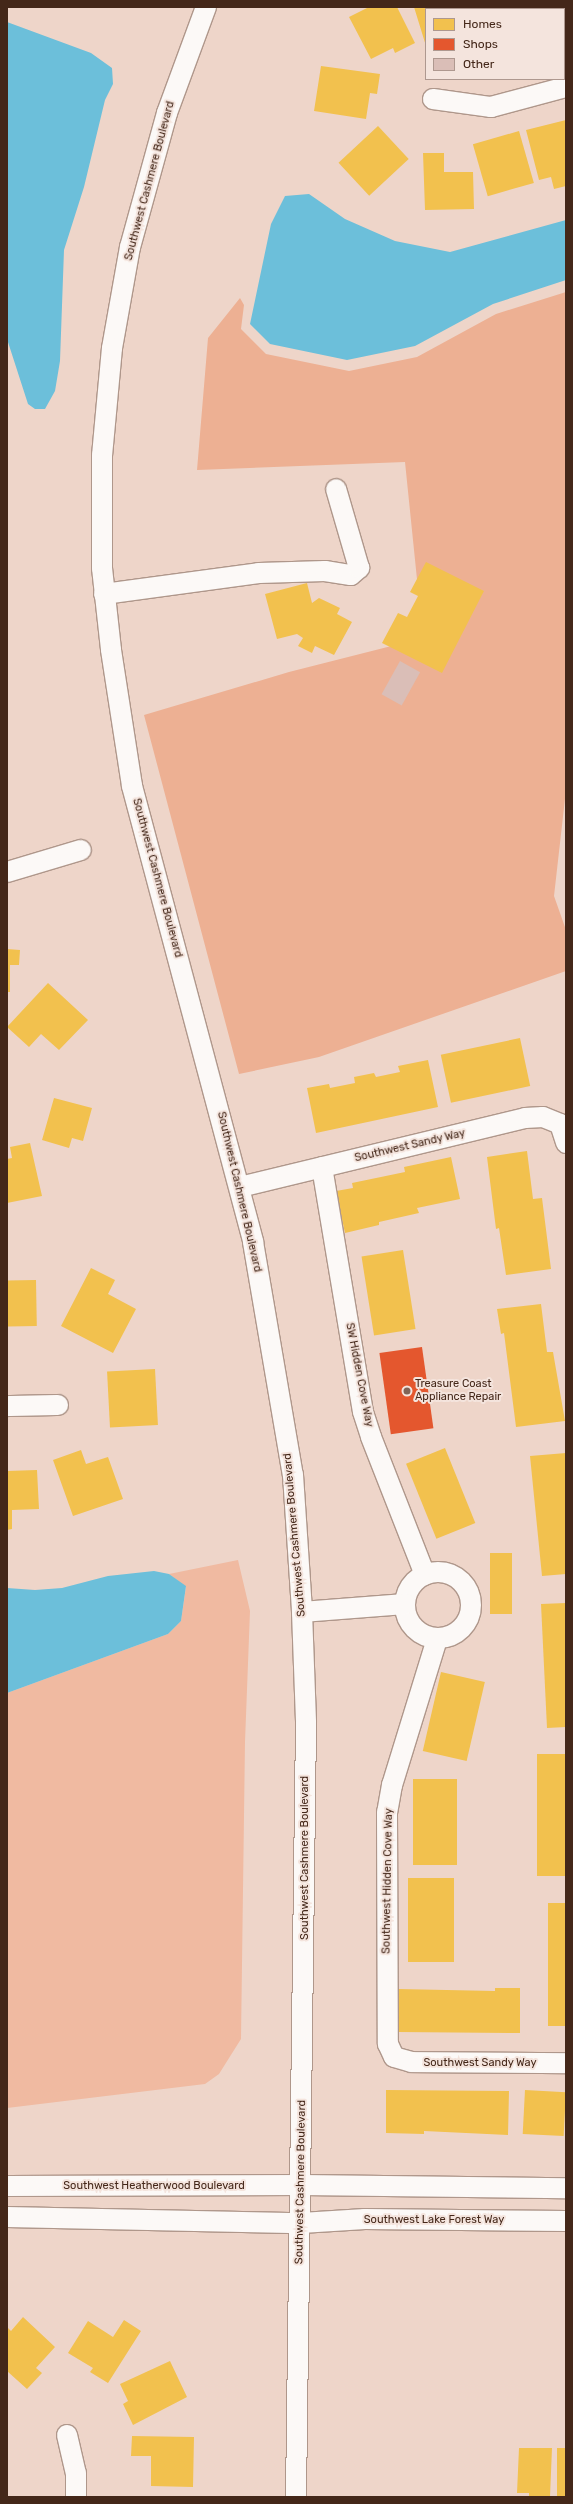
<!DOCTYPE html>
<html>
<head>
<meta charset="utf-8">
<style>
	body { margin:0 }
	#map { position:relative; width:573px; height:2504px; overflow:hidden; background:#eed5c9; font-family:Rubik,sans-serif }
	div>[style] { position:absolute }
	.green>* { inset:0; background:#f0baa1 }
	.forest>* { inset:0; background:#edb093 }
	.water>* { inset:0; background:#6cbfda }
	.homes>* { inset:0; background:#f2c14e; transform-origin:0 0 }
	.shops>* { inset:0; background:#e4572e; transform-origin:0 0 }
	.building>* { inset:0; background:#dabeb7; transform-origin:0 0 }
	.roads { filter:drop-shadow(1px 0 #af978b) drop-shadow(-1px 0 #af978b) drop-shadow(0 1px #af978b) drop-shadow(0 -1px #af978b) }
	.minor>* { height:20px; margin:-10px; padding:0 10px; transform-origin:10px; border-radius:10px; background:#fcf9f7 }
	.minor>.ring { margin:-10px; padding:0; box-sizing:content-box; background:none; border:20px solid #fcf9f7; border-radius:50% }
	.dots>* { width:11px; height:11px; translate:-50% -50%; box-sizing:border-box; border:2px solid #f4e4dd; border-radius:50% }
	span { translate:-50% -50%; white-space:nowrap; text-align:center; line-height:1.15; -webkit-text-stroke:4px #f4e4dd; paint-order:stroke }
	.street-label { font-size:11px; color:#442719 }
	.poi-label { font-size:11px; color:#442719 }
	.left { translate:0 -50%; text-align:left }
	.frame { position:absolute; inset:0; border:8px solid #442719; pointer-events:none }
	.legend { position:absolute; left:425px; top:8px; width:140px; height:72px; box-sizing:border-box; background:#f4e4dd; border:1px solid #ae988f; margin:0; padding:5px 7px; list-style:none; font-size:12px; color:#442719 }
	.legend li { display:flex; align-items:center; gap:8px; height:20px }
	.legend b { width:20px; border:1px solid #ae988f }
</style>
</head>
<body>
<div id="map">
	<div class="green">
		<div style="clip-path:polygon(238px 1560px,250px 1611px,245px 1742px,241px 2039px,219px 2074px,205px 2084px,7px 2108px,7px 1693px,168px 1634px,181px 1621px,186px 1587px,169px 1574px)"></div>
	</div>
	<div class="forest">
		<div style="clip-path:polygon(566px 292px,566px 790px,554px 896px,566px 930px,566px 971px,319px 1057px,239px 1074px,144px 715px,289px 672px,423px 638px,405px 462px,197px 470px,208px 338px,240px 298px,244px 305px,241px 329px,266px 354px,349px 371px,417px 357px,496px 314px)"></div>
	</div>
	<div class="water">
		<div style="clip-path:polygon(7px 22px,91px 53px,112px 68px,113px 84px,105px 100px,84px 187px,64px 250px,60px 361px,55px 391px,45px 409px,35px 409px,28px 404px,7px 339px)"></div>
		<div style="clip-path:polygon(309px 194px,345px 219px,395px 241px,450px 252px,566px 220px,566px 280px,493px 304px,415px 346px,347px 360px,270px 344px,250px 324px,271px 224px,285px 196px)"></div>
		<div style="clip-path:polygon(154px 1571px,169px 1574px,186px 1586px,181px 1621px,168px 1634px,7px 1693px,7px 1588px,35px 1590px,62px 1588px,108px 1576px)"></div>
	</div>
	<div class="homes">
		<div style="clip-path:polygon(369px 7px,397px 7px,415px 43px,395px 53px,393px 48px,371px 59px,349px 17px)"></div>
		<div style="clip-path:polygon(414px 7px,465px 7px,465px 9px,426px 9px,426px 46px)"></div>
		<div style="clip-path:polygon(512px 7px,522px 7px,522px 9px,507px 9px)"></div>
		<div style="clip-path:polygon(545px 7px,566px 7px,566px 38px,564px 39px,564px 9px,539px 9px)"></div>
		<div style="clip-path:polygon(321px 66px,380px 74px,377px 94px,370px 93px,366px 119px,314px 111px)"></div>
		<div style="clip-path:polygon(566px 120px,566px 186px,554px 189px,551px 177px,539px 180px,526px 130px)"></div>
		<div style="left:378px;top:126px;width:45px;height:54px;rotate:47deg"></div>
		<div style="left:519px;top:131px;width:54px;height:48px;rotate:74deg"></div>
		<div style="clip-path:polygon(423px 153px,444px 153px,444px 172px,473px 172px,474px 209px,425px 210px)"></div>
		<div style="clip-path:polygon(426px 562px,484px 591px,442px 673px,382px 643px,398px 613px,407px 617px,418px 596px,410px 592px)"></div>
		<div style="clip-path:polygon(307px 583px,312px 603px,319px 598px,340px 608px,337px 614px,352px 622px,334px 655px,315px 646px,312px 653px,298px 646px,303px 638px,297px 634px,277px 639px,265px 594px)"></div>
		<div style="clip-path:polygon(7px 949px,20px 950px,19px 965px,10px 965px,10px 992px,7px 992px)"></div>
		<div style="clip-path:polygon(48px 983px,88px 1020px,59px 1050px,41px 1034px,29px 1047px,7px 1027px)"></div>
		<div style="left:520px;top:1038px;width:49px;height:81px;rotate:78deg"></div>
		<div style="clip-path:polygon(428px 1060px,438px 1107px,316px 1133px,307px 1088px,329px 1084px,330px 1088px,355px 1083px,354px 1077px,374px 1073px,376px 1077px,400px 1072px,398px 1066px)"></div>
		<div style="clip-path:polygon(54px 1098px,92px 1108px,83px 1141px,72px 1138px,69px 1148px,42px 1140px)"></div>
		<div style="clip-path:polygon(30px 1143px,42px 1196px,7px 1203px,7px 1159px,12px 1158px,10px 1147px)"></div>
		<div style="clip-path:polygon(527px 1151px,533px 1199px,542px 1198px,551px 1269px,506px 1275px,499px 1228px,496px 1229px,487px 1157px)"></div>
		<div style="clip-path:polygon(451px 1157px,460px 1199px,417px 1208px,419px 1213px,379px 1222px,379px 1225px,345px 1233px,336px 1191px,353px 1188px,352px 1183px,405px 1172px,404px 1167px)"></div>
		<div style="left:403px;top:1250px;width:80px;height:42px;rotate:81deg"></div>
		<div style="clip-path:polygon(91px 1268px,115px 1280px,108px 1294px,136px 1309px,113px 1353px,61px 1326px)"></div>
		<div style="left:36px;top:1280px;width:46px;height:29px;rotate:89deg"></div>
		<div style="clip-path:polygon(541px 1304px,547px 1352px,553px 1352px,565px 1421px,516px 1427px,504px 1333px,501px 1334px,497px 1309px)"></div>
		<div style="left:155px;top:1369px;width:56px;height:48px;rotate:87deg"></div>
		<div style="left:445px;top:1448px;width:81px;height:42px;rotate:68deg"></div>
		<div style="clip-path:polygon(81px 1450px,86px 1464px,108px 1457px,123px 1499px,73px 1516px,53px 1460px)"></div>
		<div style="clip-path:polygon(566px 1453px,566px 1574px,542px 1576px,530px 1456px)"></div>
		<div style="clip-path:polygon(37px 1470px,39px 1509px,12px 1510px,12px 1529px,7px 1530px,7px 1471px)"></div>
		<div style="left:490px;top:1553px;width:22px;height:61px"></div>
		<div style="clip-path:polygon(566px 1603px,566px 1727px,547px 1728px,541px 1604px)"></div>
		<div style="left:441px;top:1672px;width:45px;height:81px;rotate:13deg"></div>
		<div style="left:537px;top:1754px;width:29px;height:122px"></div>
		<div style="left:413px;top:1779px;width:44px;height:86px"></div>
		<div style="left:408px;top:1878px;width:46px;height:84px"></div>
		<div style="left:548px;top:1903px;width:18px;height:123px"></div>
		<div style="clip-path:polygon(495px 1988px,520px 1988px,520px 2033px,398px 2032px,398px 1989px,495px 1991px)"></div>
		<div style="clip-path:polygon(386px 2090px,509px 2091px,508px 2135px,424px 2131px,424px 2134px,386px 2133px)"></div>
		<div style="left:525px;top:2090px;width:41px;height:44px;rotate:3deg"></div>
		<div style="clip-path:polygon(23px 2317px,55px 2347px,36px 2368px,42px 2373px,27px 2389px,7px 2371px,7px 2327px,11px 2331px)"></div>
		<div style="clip-path:polygon(124px 2320px,141px 2331px,108px 2383px,90px 2372px,93px 2368px,68px 2353px,88px 2321px,113px 2337px)"></div>
		<div style="clip-path:polygon(170px 2361px,187px 2397px,133px 2425px,123px 2404px,128px 2401px,120px 2384px)"></div>
		<div style="clip-path:polygon(132px 2436px,194px 2437px,193px 2487px,151px 2486px,151px 2456px,131px 2456px)"></div>
		<div style="clip-path:polygon(519px 2448px,552px 2448px,550px 2497px,529px 2497px,529px 2493px,517px 2493px)"></div>
		<div style="left:557px;top:2448px;width:9px;height:49px"></div>
	</div>
	<div class="shops">
		<div style="left:422px;top:1347px;width:82px;height:43px;rotate:82deg"></div>
	</div>
	<div class="building">
		<div style="left:400px;top:661px;width:23px;height:38px;rotate:29deg"></div>
	</div>
	<div class="roads">
		<div class="minor">
			<div style="left:206px;top:7px;width:113px;rotate:110.2deg"></div>
			<div style="left:167px;top:113px;width:139px;rotate:105.4deg"></div>
			<div style="left:130px;top:247px;width:103px;rotate:100.1deg"></div>
			<div style="left:112px;top:348px;width:107px;rotate:95.3deg"></div>
			<div style="left:102px;top:455px;width:113px;rotate:90deg"></div>
			<div style="left:102px;top:568px;width:82px;rotate:83.7deg"></div>
			<div style="left:111px;top:650px;width:138px;rotate:81.2deg"></div>
			<div style="left:132px;top:786px;width:472px;rotate:75.1deg"></div>
			<div style="left:253px;top:1242px;width:236px;rotate:80.3deg"></div>
			<div style="left:293px;top:1475px;width:137px;rotate:86.2deg"></div>
			<div style="left:302px;top:1612px;width:111px;rotate:87.9deg"></div>
			<div style="left:306px;top:1723px;width:774px;rotate:90.74deg"></div>
			<div style="left:433px;top:99px;width:59px;rotate:7.9deg"></div>
			<div style="left:491px;top:107px;width:78px;rotate:-14.9deg"></div>
			<div style="left:104px;top:594px;width:156px;rotate:-7.7deg"></div>
			<div style="left:259px;top:573px;width:66px;rotate:-1.7deg"></div>
			<div style="left:325px;top:571px;width:26px;rotate:9deg"></div>
			<div style="left:351px;top:575px;width:11px;rotate:-41deg"></div>
			<div style="left:359px;top:568px;width:82px;rotate:-106.2deg"></div>
			<div style="left:7px;top:872px;width:77px;rotate:-16.6deg"></div>
			<div style="left:322px;top:1167px;width:248px;rotate:80.5deg"></div>
			<div style="left:363px;top:1412px;width:26px;rotate:72deg"></div>
			<div style="left:371px;top:1437px;width:148px;rotate:68.6deg"></div>
			<div style="left:240px;top:1187px;width:293px;rotate:-13.6deg"></div>
			<div style="left:525px;top:1118px;width:18px;rotate:-3deg"></div>
			<div style="left:543px;top:1117px;width:18px;rotate:22deg"></div>
			<div style="left:560px;top:1124px;width:20px;rotate:72deg"></div>
			<div style="left:7px;top:1406px;width:51px;rotate:-1.1deg"></div>
			<div class="ring" style="left:405px;top:1572px;width:46px;height:46px"></div>
			<div style="left:302px;top:1612px;width:103px;rotate:-4.4deg"></div>
			<div style="left:437px;top:1639px;width:153px;rotate:107.1deg"></div>
			<div style="left:392px;top:1785px;width:27px;rotate:100deg"></div>
			<div style="left:387px;top:1812px;width:232px;rotate:89.8deg"></div>
			<div style="left:388px;top:2044px;width:14px;rotate:65deg"></div>
			<div style="left:394px;top:2057px;width:18px;rotate:16deg"></div>
			<div style="left:411px;top:2062px;width:155px;rotate:0.4deg"></div>
			<div style="left:7px;top:2186px;width:295px;rotate:-0.2deg"></div>
			<div style="left:302px;top:2185px;width:264px;rotate:0.7deg"></div>
			<div style="left:7px;top:2217px;width:294px;rotate:1.2deg"></div>
			<div style="left:301px;top:2223px;width:64px;rotate:-3.6deg"></div>
			<div style="left:365px;top:2219px;width:201px;rotate:0.6deg"></div>
			<div style="left:67px;top:2435px;width:39px;rotate:77deg"></div>
			<div style="left:76px;top:2473px;width:24px;rotate:90deg"></div>
		</div>
	</div>
	<div class="dots">
		<div style="left:407px;top:1391px;background:#806457"></div>
	</div>
	<div class="street-label">
		<span style="left:150px;top:181px;rotate:-75deg">Southwest Cashmere Boulevard</span>
		<span style="left:157px;top:878px;rotate:75deg">Southwest Cashmere Boulevard</span>
		<span style="left:410px;top:1146px;rotate:-13deg">Southwest Sandy Way</span>
		<span style="left:239px;top:1192px;rotate:77deg">Southwest Cashmere Boulevard</span>
		<span style="left:359px;top:1375px;rotate:79deg">SW Hidden Cove Way</span>
		<span style="left:295px;top:1535px;rotate:-95deg">Southwest Cashmere Boulevard</span>
		<span style="left:305px;top:1858px;rotate:-90deg">Southwest Cashmere Boulevard</span>
		<span style="left:388px;top:1881px;rotate:-89deg">Southwest Hidden Cove Way</span>
		<span style="left:480px;top:2063px">Southwest Sandy Way</span>
		<span style="left:301px;top:2182px;rotate:-89deg">Southwest Cashmere Boulevard</span>
		<span style="left:154px;top:2186px">Southwest Heatherwood Boulevard</span>
		<span style="left:434px;top:2220px">Southwest Lake Forest Way</span>
	</div>
	<div class="poi-label">
		<span class="left" style="left:415px;top:1391px">Treasure Coast<br>Appliance Repair</span>
	</div>
	<div class="frame"></div>
	<ul class="legend">
	<li><b style="height:11px;background:#f2c14e"></b>Homes</li>
	<li><b style="height:11px;background:#e4572e"></b>Shops</li>
	<li><b style="height:11px;background:#dabeb7"></b>Other</li>
	</ul>
</div>
</body>
</html>
